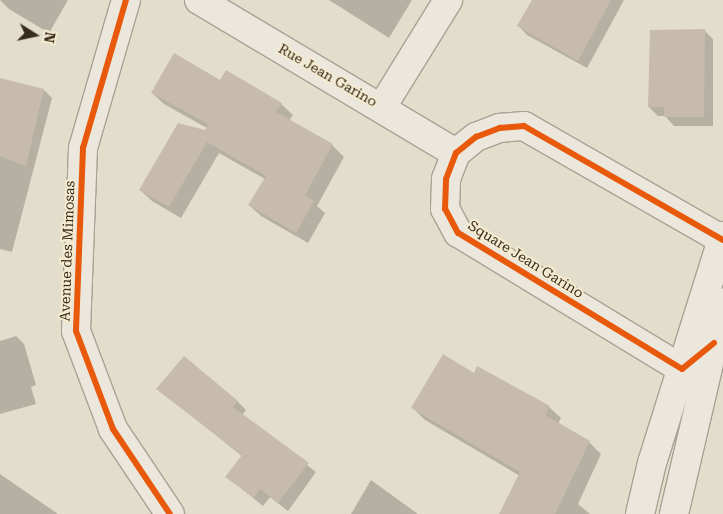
<!DOCTYPE html>
<html>
<head>
<meta charset="utf-8">
<style>
	body { margin:0 }
	#map { position:relative; width:723px; height:514px; overflow:hidden; background:#e3ddcb; font-family:"Roboto Serif",serif }
	div>[style] { position:absolute }
	.shadow>* { inset:0; background:#0003 }
	.building>* { inset:0; background:#c7bbac }
	.roads { filter:drop-shadow(1px 0 #a8a295) drop-shadow(-1px 0 #a8a295) drop-shadow(0 1px #a8a295) drop-shadow(0 -1px #a8a295) }
	.street>* { height:28px; margin:-14px; padding:0 14px; transform-origin:14px; border-radius:14px; background:#ebe7dd }
	.secondary>* { height:28px; margin:-14px; padding:0 14px; transform-origin:14px; border-radius:14px; background:#ebe7dd }
	.cycleway>* { height:6px; margin:-3px; padding:0 3px; transform-origin:3px; border-radius:3px; background:#e8590c }
	span { translate:-50% -50%; white-space:nowrap; text-align:center; line-height:1.15; -webkit-text-stroke:4px #f5ecd0; paint-order:stroke }
	.street-label { font-size:14px; color:#362a1d }
	.north { position:absolute; left:10px; top:10px; width:50px; height:50px; -webkit-text-stroke:4px #f5ecd0; paint-order:stroke; rotate:100deg; font-size:14px; font-weight:700; line-height:20px; text-align:center; color:#362a1d }
	.north::after { content:''; display:block; margin:auto; width:18px; height:22px; background:#362a1d; clip-path:polygon(50% 0,100% 100%,50% 72%,0 100%) }
</style>
</head>
<body>
<div id="map">
	<div class="shadow">
		<div style="clip-path:polygon(0 0,68px 0,49px 33px,9px 9px)"></div>
		<div style="clip-path:polygon(329px 0,412px 0,389px 38px)"></div>
		<div style="clip-path:polygon(533px 0,624px 0,587px 68px,527px 35px,519px 26px)"></div>
		<div style="clip-path:polygon(704px 30px,713px 39px,713px 126px,674px 126px,665px 116px,658px 116px,649px 107px)"></div>
		<div style="clip-path:polygon(0 79px,44px 90px,52px 98px,12px 252px,0 249px)"></div>
		<div style="clip-path:polygon(221px 82px,281px 104px,293px 115px,289px 121px,332px 145px,344px 157px,317px 206px,325px 213px,308px 243px,261px 216px,249px 205px,265px 179px,219px 153px,181px 218px,152px 201px,140px 190px,207px 128px,164px 104px,152px 93px)"></div>
		<div style="clip-path:polygon(16px 336px,24px 344px,36px 385px,31px 387px,36px 404px,0 414px,0 341px)"></div>
		<div style="clip-path:polygon(475px 374px,549px 407px,561px 418px,558px 424px,589px 442px,601px 454px,578px 504px,590px 514px,507px 514px,520px 476px,425px 420px,413px 408px)"></div>
		<div style="clip-path:polygon(158px 389px,237px 401px,246px 410px,242px 415px,316px 472px,288px 511px,270px 497px,263px 506px,227px 477px,242px 456px)"></div>
		<div style="clip-path:polygon(0 474px,58px 514px,0 514px)"></div>
		<div style="clip-path:polygon(371px 480px,418px 514px,351px 514px)"></div>
	</div>
	<div class="building">
		<div style="clip-path:polygon(532px 0,611px 0,578px 61px,517px 26px)"></div>
		<div style="clip-path:polygon(705px 29px,704px 117px,664px 117px,664px 107px,648px 107px,650px 30px)"></div>
		<div style="clip-path:polygon(174px 53px,220px 80px,226px 70px,282px 103px,276px 112px,333px 144px,305px 195px,314px 201px,296px 233px,248px 205px,266px 176px,207px 142px,169px 207px,139px 190px,178px 123px,205px 130px,208px 124px,151px 93px)"></div>
		<div style="clip-path:polygon(0 78px,44px 89px,26px 166px,0 156px)"></div>
		<div style="clip-path:polygon(443px 354px,474px 373px,477px 366px,550px 406px,545px 415px,590px 441px,555px 514px,499px 514px,520px 472px,411px 408px)"></div>
		<div style="clip-path:polygon(184px 356px,238px 401px,233px 407px,309px 463px,278px 503px,260px 489px,254px 498px,225px 477px,242px 455px,156px 389px)"></div>
	</div>
	<div class="roads">
		<div class="street">
			<div style="left:126px;top:0;width:154px;rotate:106.2deg"></div>
			<div style="left:83px;top:148px;width:183px;rotate:92.2deg"></div>
			<div style="left:76px;top:331px;width:105px;rotate:69.3deg"></div>
			<div style="left:113px;top:429px;width:102px;rotate:56.2deg"></div>
			<div style="left:199px;top:0;width:299px;rotate:30.8deg"></div>
			<div style="left:382px;top:107px;width:126px;rotate:-58.3deg"></div>
			<div style="left:699px;top:355px;width:22px;rotate:141deg"></div>
			<div style="left:682px;top:369px;width:262px;rotate:-148.7deg"></div>
			<div style="left:458px;top:233px;width:27px;rotate:-118deg"></div>
			<div style="left:445px;top:209px;width:30px;rotate:-88deg"></div>
			<div style="left:446px;top:179px;width:28px;rotate:-69deg"></div>
			<div style="left:456px;top:153px;width:26px;rotate:-39deg"></div>
			<div style="left:476px;top:137px;width:26px;rotate:-21deg"></div>
			<div style="left:500px;top:128px;width:24px;rotate:-5deg"></div>
			<div style="left:524px;top:126px;width:229px;rotate:29.8deg"></div>
		</div>
		<div class="secondary">
			<div style="left:640px;top:514px;width:52px;rotate:-76.8deg"></div>
			<div style="left:652px;top:463px;width:238px;rotate:-72.6deg"></div>
			<div style="left:674px;top:514px;width:217px;rotate:-76.9deg"></div>
		</div>
	</div>
	<div class="cycleway">
		<div style="left:126px;top:0;width:154px;rotate:106.2deg"></div>
		<div style="left:83px;top:148px;width:183px;rotate:92.2deg"></div>
		<div style="left:76px;top:331px;width:105px;rotate:69.3deg"></div>
		<div style="left:113px;top:429px;width:102px;rotate:56.2deg"></div>
		<div style="left:714px;top:343px;width:41px;rotate:140.9deg"></div>
		<div style="left:682px;top:369px;width:262px;rotate:-148.7deg"></div>
		<div style="left:458px;top:233px;width:27px;rotate:-118deg"></div>
		<div style="left:445px;top:209px;width:30px;rotate:-88deg"></div>
		<div style="left:446px;top:179px;width:28px;rotate:-69deg"></div>
		<div style="left:456px;top:153px;width:26px;rotate:-39deg"></div>
		<div style="left:476px;top:137px;width:26px;rotate:-21deg"></div>
		<div style="left:500px;top:128px;width:24px;rotate:-5deg"></div>
		<div style="left:524px;top:126px;width:229px;rotate:29.8deg"></div>
	</div>
	<div class="street-label">
		<span style="left:328px;top:75px;rotate:30deg">Rue Jean Garino</span>
		<span style="left:67px;top:251px;rotate:-88deg">Avenue des Mimosas</span>
		<span style="left:526px;top:259px;rotate:32deg">Square Jean Garino</span>
	</div>
	<div class="north">N</div>
</div>
</body>
</html>
